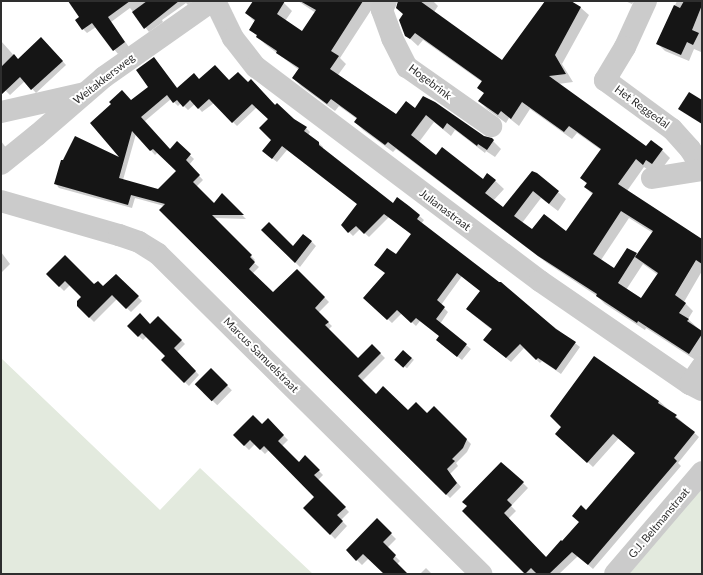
<!DOCTYPE html>
<html>
<head>
<meta charset="utf-8">
<style>
	body { margin:0 }
	#map { position:relative; width:703px; height:575px; overflow:hidden; background:#fff; font-family:Lato,sans-serif }
	div>[style] { position:absolute }
	.green>* { inset:0; background:#e3eade }
	.shadow>* { inset:0; background:#0003; transform-origin:0 0 }
	.building>* { inset:0; background:#151515; transform-origin:0 0 }
	.minor>* { height:22px; margin:-11px; padding:0 11px; transform-origin:11px; border-radius:11px; background:#cbcbcb }
	span { translate:-50% -50%; white-space:nowrap; text-align:center; line-height:1.15; -webkit-text-stroke:4px #fff; paint-order:stroke }
	.street-label { font-size:11px; color:#2e2e2e }
	.frame { position:absolute; inset:0; border:2px solid #2e2e2e; pointer-events:none }
</style>
</head>
<body>
<div id="map">
	<div class="green">
		<div style="clip-path:polygon(1px 358px,160px 510px,200px 468px,313px 574px,3px 574px,1px 572px)"></div>
		<div style="clip-path:polygon(702px 487px,702px 574px,629px 574px)"></div>
	</div>
	<div class="shadow">
		<div style="clip-path:polygon(75px 1px,193px 1px,188px 5px,186px 3px,162px 20px,163px 22px,149px 32px,130px 8px,111px 22px,129px 47px,118px 54px,96px 27px,87px 33px,83px 29px,81px 17px)"></div>
		<div style="clip-path:polygon(evenodd,256px 1px,281px 1px,284px 3px,292px 11px,285px 21px,302px 32px,316px 13px,298px 1px,377px 1px,340px 58px,346px 64px,338px 75px,397px 115px,415px 109px,493px 141px,501px 149px,495px 157px,486px 151px,485px 153px,455px 130px,451px 136px,434px 122px,419px 142px,436px 156px,483px 180px,488px 174px,504px 189px,493px 201px,504px 209px,537px 174px,566px 199px,558px 211px,541px 198px,522px 223px,532px 230px,566px 232px,593px 195px,585px 187px,587px 184px,581px 178px,601px 150px,577px 133px,572px 139px,530px 109px,519px 126px,509px 118px,506px 123px,487px 109px,479px 101px,485px 94px,482px 82px,423px 40px,418px 46px,406px 35px,404px 15px,399px 1px,433px 1px,438px 6px,434px 12px,502px 61px,546px 1px,570px 1px,581px 8px,589px 15px,562px 64px,573px 82px,558px 84px,647px 148px,662px 150px,670px 158px,660px 171px,651px 172px,644px 167px,627px 191px,702px 240px,702px 271px,684px 302px,693px 311px,688px 319px,702px 332px,702px 354px,697px 361px,646px 328px,645px 330px,605px 304px,597px 296px,547px 263px,396px 149px,393px 152px,363px 130px,355px 122px,357px 119px,339px 106px,335px 111px,301px 86px,293px 78px,299px 70px,265px 44px,250px 29px,255px 22px,246px 13px,256px 1px,629px 218px,653px 233px,638px 256px,636px 254px,615px 269px,601px 260px,629px 218px,256px 1px,643px 264px,658px 275px,641px 299px,626px 290px,643px 264px)"></div>
		<div style="clip-path:polygon(625px 1px,634px 1px,632px 4px)"></div>
		<div style="clip-path:polygon(677px 1px,702px 1px,702px 50px,701px 52px,694px 49px,689px 61px,665px 51px,657px 43px)"></div>
		<div style="clip-path:polygon(1px 41px,18px 60px,45px 42px,66px 65px,36px 93px,25px 81px,10px 95px,4px 89px,1px 91px)"></div>
		<div style="clip-path:polygon(evenodd,154px 58px,178px 89px,199px 80px,248px 84px,306px 128px,310px 132px,308px 135px,319px 143px,323px 147px,323px 149px,393px 204px,409px 207px,424px 220px,421px 224px,580px 347px,561px 374px,542px 361px,540px 363px,524px 348px,511px 362px,489px 344px,492px 330px,471px 313px,481px 291px,462px 276px,441px 305px,448px 312px,440px 324px,471px 349px,462px 360px,441px 344px,440px 337px,420px 321px,416px 326px,402px 313px,392px 323px,365px 298px,386px 274px,396px 256px,412px 235px,389px 217px,369px 237px,360px 229px,353px 236px,342px 225px,358px 205px,287px 150px,277px 162px,268px 155px,272px 140px,269px 120px,257px 107px,237px 126px,214px 103px,202px 112px,195px 104px,188px 110px,181px 103px,178px 106px,171px 99px,145px 121px,170px 150px,177px 143px,194px 159px,189px 165px,203px 180px,196px 187px,214px 204px,222px 195px,246px 219px,215px 218px,255px 260px,253px 262px,259px 267px,253px 273px,273px 294px,297px 270px,329px 302px,318px 313px,332px 326px,328px 330px,358px 359px,372px 345px,385px 358px,362px 381px,376px 395px,408px 411px,427px 414px,434px 407px,471px 444px,467px 452px,456px 463px,458px 466px,450px 474px,461px 487px,450px 498px,160px 210px,164px 206px,135px 198px,132px 208px,59px 188px,55px 183px,122px 160px,112px 104px,131px 101px,149px 87px,154px 58px,136px 134px,155px 155px,158px 152px,177px 171px,159px 190px,123px 180px,136px 134px)"></div>
		<div style="clip-path:polygon(1px 141px,7px 149px,1px 154px)"></div>
		<div style="clip-path:polygon(262px 230px,293px 248px,311px 241px,316px 246px,300px 267px)"></div>
		<div style="clip-path:polygon(1px 252px,10px 264px,1px 273px)"></div>
		<div style="clip-path:polygon(47px 274px,103px 288px,116px 275px,142px 301px,131px 312px,117px 299px,94px 322px,78px 306px,82px 297px,70px 285px,64px 291px)"></div>
		<div style="clip-path:polygon(158px 317px,185px 344px,177px 352px,199px 375px,189px 386px,162px 360px,166px 356px,147px 336px,143px 340px,128px 326px,151px 325px)"></div>
		<div style="left:403px;top:351px;width:14px;height:11px;rotate:39deg"></div>
		<div style="left:211px;top:370px;width:29px;height:21px;rotate:44deg"></div>
		<div style="clip-path:polygon(659px 401px,699px 437px,678px 463px,681px 466px,593px 569px,578px 556px,559px 574px,538px 574px,536px 572px,534px 574px,526px 574px,463px 511px,523px 483px,528px 488px,511px 506px,516px 511px,508px 519px,547px 558px,580px 522px,586px 511px,636px 453px,619px 438px,593px 467px,562px 438px)"></div>
		<div style="clip-path:polygon(268px 420px,288px 440px,282px 446px,299px 463px,305px 457px,323px 475px,318px 480px,349px 512px,341px 520px,347px 526px,335px 539px,305px 508px,315px 497px,269px 450px,265px 454px,255px 444px,249px 450px,234px 435px,262px 426px)"></div>
		<div style="clip-path:polygon(377px 520px,396px 539px,387px 548px,400px 561px,397px 564px,407px 574px,385px 574px,369px 558px,362px 565px,347px 550px)"></div>
		<div style="clip-path:polygon(426px 568px,432px 574px,420px 574px)"></div>
	</div>
	<div class="building">
		<div style="clip-path:polygon(68px 1px,130px 1px,108px 17px,125px 42px,113px 51px,92px 23px,82px 30px,75px 20px,79px 17px)"></div>
		<div style="clip-path:polygon(147px 1px,179px 1px,144px 29px,132px 12px)"></div>
		<div style="clip-path:polygon(evenodd,253px 1px,285px 1px,277px 14px,302px 31px,316px 10px,300px 1px,363px 1px,331px 51px,339px 56px,330px 69px,396px 114px,406px 101px,415px 108px,423px 96px,435px 102px,484px 136px,492px 138px,494px 140px,487px 150px,478px 144px,477px 146px,447px 123px,443px 129px,426px 115px,411px 135px,436px 155px,442px 147px,483px 179px,487px 173px,496px 180px,485px 193px,503px 207px,532px 171px,537px 173px,559px 191px,549px 204px,533px 191px,514px 216px,532px 229px,544px 214px,566px 231px,593px 193px,584px 187px,587px 183px,580px 178px,601px 149px,569px 126px,564px 132px,522px 102px,511px 119px,501px 111px,498px 115px,478px 101px,484px 93px,477px 88px,482px 81px,415px 33px,410px 39px,405px 36px,399px 20px,403px 14px,396px 8px,398px 1px,420px 1px,502px 60px,545px 1px,571px 1px,581px 7px,555px 55px,566px 74px,549px 76px,646px 146px,651px 140px,663px 149px,652px 164px,646px 160px,643px 165px,636px 159px,618px 184px,702px 239px,702px 264px,696px 260px,675px 295px,686px 303px,679px 313px,689px 319px,687px 321px,702px 331px,702px 334px,689px 354px,638px 321px,637px 323px,596px 296px,597px 294px,538px 256px,388px 142px,385px 145px,354px 122px,357px 118px,331px 99px,327px 104px,292px 78px,299px 68px,276px 53px,277px 51px,256px 37px,257px 35px,249px 30px,255px 20px,245px 13px,253px 1px,621px 211px,653px 231px,635px 257px,658px 273px,641px 298px,618px 283px,637px 253px,627px 248px,614px 268px,593px 254px,621px 211px)"></div>
		<div style="clip-path:polygon(684px 1px,702px 1px,702px 5px,692px 30px,699px 33px,693px 45px,687px 42px,681px 55px,656px 44px,674px 5px,680px 8px)"></div>
		<div style="clip-path:polygon(41px 37px,63px 61px,31px 90px,20px 77px,1px 95px,1px 67px,14px 54px,18px 59px)"></div>
		<div style="clip-path:polygon(evenodd,154px 57px,177px 88px,194px 73px,199px 79px,215px 65px,229px 80px,238px 72px,248px 82px,251px 79px,275px 105px,277px 103px,294px 119px,307px 127px,304px 131px,319px 142px,319px 145px,393px 203px,397px 197px,409px 206px,420px 215px,417px 219px,499px 282px,501px 282px,556px 329px,576px 342px,556px 370px,538px 358px,536px 360px,520px 344px,506px 358px,483px 340px,492px 329px,466px 309px,480px 291px,457px 273px,437px 300px,445px 307px,436px 319px,467px 344px,457px 357px,436px 340px,439px 336px,416px 318px,411px 323px,397px 310px,387px 320px,363px 298px,385px 273px,374px 265px,387px 248px,396px 254px,411px 234px,384px 214px,364px 234px,356px 226px,348px 233px,341px 225px,357px 204px,282px 146px,272px 159px,262px 151px,271px 140px,259px 128px,268px 119px,252px 104px,232px 123px,209px 99px,198px 109px,190px 100px,183px 107px,177px 100px,173px 103px,167px 95px,141px 117px,170px 149px,177px 141px,191px 154px,186px 160px,200px 175px,193px 182px,214px 203px,222px 193px,244px 215px,212px 215px,252px 255px,250px 257px,255px 262px,249px 269px,273px 292px,297px 269px,325px 297px,315px 308px,329px 322px,325px 325px,358px 358px,372px 344px,381px 353px,358px 376px,376px 394px,383px 386px,408px 410px,416px 402px,427px 413px,434px 406px,467px 439px,463px 448px,452px 459px,455px 461px,447px 469px,457px 483px,446px 495px,159px 210px,165px 204px,131px 195px,128px 205px,54px 184px,61px 160px,63px 160px,75px 136px,119px 157px,90px 123px,111px 104px,109px 102px,122px 90px,131px 100px,148px 87px,136px 70px,154px 57px,132px 131px,150px 151px,153px 149px,176px 171px,158px 189px,119px 178px,132px 131px)"></div>
		<div style="clip-path:polygon(689px 92px,702px 100px,702px 124px,678px 109px)"></div>
		<div style="clip-path:polygon(269px 222px,293px 246px,303px 234px,312px 241px,295px 263px,261px 230px)"></div>
		<div style="clip-path:polygon(65px 255px,94px 284px,98px 281px,103px 286px,116px 274px,139px 296px,126px 309px,112px 295px,89px 318px,77px 306px,77px 301px,81px 297px,65px 281px,59px 287px,46px 274px)"></div>
		<div style="clip-path:polygon(140px 313px,150px 324px,158px 316px,182px 340px,174px 348px,196px 371px,184px 383px,161px 360px,165px 356px,142px 333px,138px 337px,127px 326px)"></div>
		<div style="left:403px;top:350px;width:12px;height:13px;rotate:42deg"></div>
		<div style="clip-path:polygon(594px 356px,659px 401px,658px 403px,677px 415px,675px 417px,695px 432px,674px 458px,677px 461px,588px 565px,572px 552px,549px 574px,537px 574px,531px 568px,525px 574px,462px 511px,467px 506px,462px 502px,501px 462px,524px 482px,507px 500px,512px 505px,504px 513px,546px 557px,561px 540px,562px 541px,579px 522px,572px 516px,581px 505px,586px 510px,635px 453px,613px 434px,587px 463px,555px 434px,561px 427px,550px 416px)"></div>
		<div style="left:211px;top:368px;width:24px;height:23px;rotate:45deg"></div>
		<div style="clip-path:polygon(253px 415px,262px 424px,268px 418px,284px 435px,278px 441px,299px 462px,305px 455px,320px 470px,314px 475px,346px 507px,337px 515px,343px 521px,330px 535px,303px 508px,314px 497px,264px 446px,260px 450px,250px 440px,244px 446px,233px 435px)"></div>
		<div style="clip-path:polygon(377px 518px,392px 533px,383px 542px,396px 555px,393px 559px,408px 574px,384px 574px,363px 554px,356px 561px,346px 550px)"></div>
	</div>
	<div class="minor">
		<div style="left:215px;top:1px;width:41px;rotate:64.1deg"></div>
		<div style="left:233px;top:38px;width:37px;rotate:52deg"></div>
		<div style="left:256px;top:67px;width:356px;rotate:37deg"></div>
		<div style="left:540px;top:281px;width:182px;rotate:34.5deg"></div>
		<div style="left:690px;top:384px;width:13px;rotate:27deg"></div>
		<div style="left:386px;top:1px;width:10px;rotate:114deg"></div>
		<div style="left:382px;top:10px;width:30px;rotate:70deg"></div>
		<div style="left:392px;top:38px;width:33px;rotate:63deg"></div>
		<div style="left:407px;top:67px;width:103px;rotate:35.1deg"></div>
		<div style="left:646px;top:1px;width:51px;rotate:114.5deg"></div>
		<div style="left:625px;top:47px;width:39px;rotate:121deg"></div>
		<div style="left:605px;top:80px;width:83px;rotate:36.2deg"></div>
		<div style="left:672px;top:129px;width:27px;rotate:48deg"></div>
		<div style="left:690px;top:149px;width:22px;rotate:58deg"></div>
		<div style="left:1px;top:112px;width:86px;rotate:-12.7deg"></div>
		<div style="left:1px;top:164px;width:46px;rotate:-38.9deg"></div>
		<div style="left:37px;top:135px;width:89px;rotate:-40.9deg"></div>
		<div style="left:104px;top:77px;width:132px;rotate:-35.1deg"></div>
		<div style="left:652px;top:178px;width:51px;rotate:-9.1deg"></div>
		<div style="left:1px;top:201px;width:123px;rotate:16.1deg"></div>
		<div style="left:119px;top:235px;width:21px;rotate:19deg"></div>
		<div style="left:139px;top:242px;width:22px;rotate:32deg"></div>
		<div style="left:158px;top:254px;width:455px;rotate:44.7deg"></div>
		<div style="left:690px;top:384px;width:21px;rotate:-55deg"></div>
		<div style="left:615px;top:574px;width:134px;rotate:-49.5deg"></div>
	</div>
	<div class="street-label">
		<span style="left:104px;top:79px;rotate:-38deg">Weitakkersweg</span>
		<span style="left:430px;top:82px;rotate:37deg">Hogebrink</span>
		<span style="left:642px;top:107px;rotate:36deg">Het Reggedal</span>
		<span style="left:445px;top:210px;rotate:37deg">Julianastraat</span>
		<span style="left:261px;top:355px;rotate:45deg">Marcus Samuelstraat</span>
		<span style="left:659px;top:523px;rotate:-50deg">G.J. Beltmanstraat</span>
	</div>
	<div class="frame"></div>
</div>
</body>
</html>
